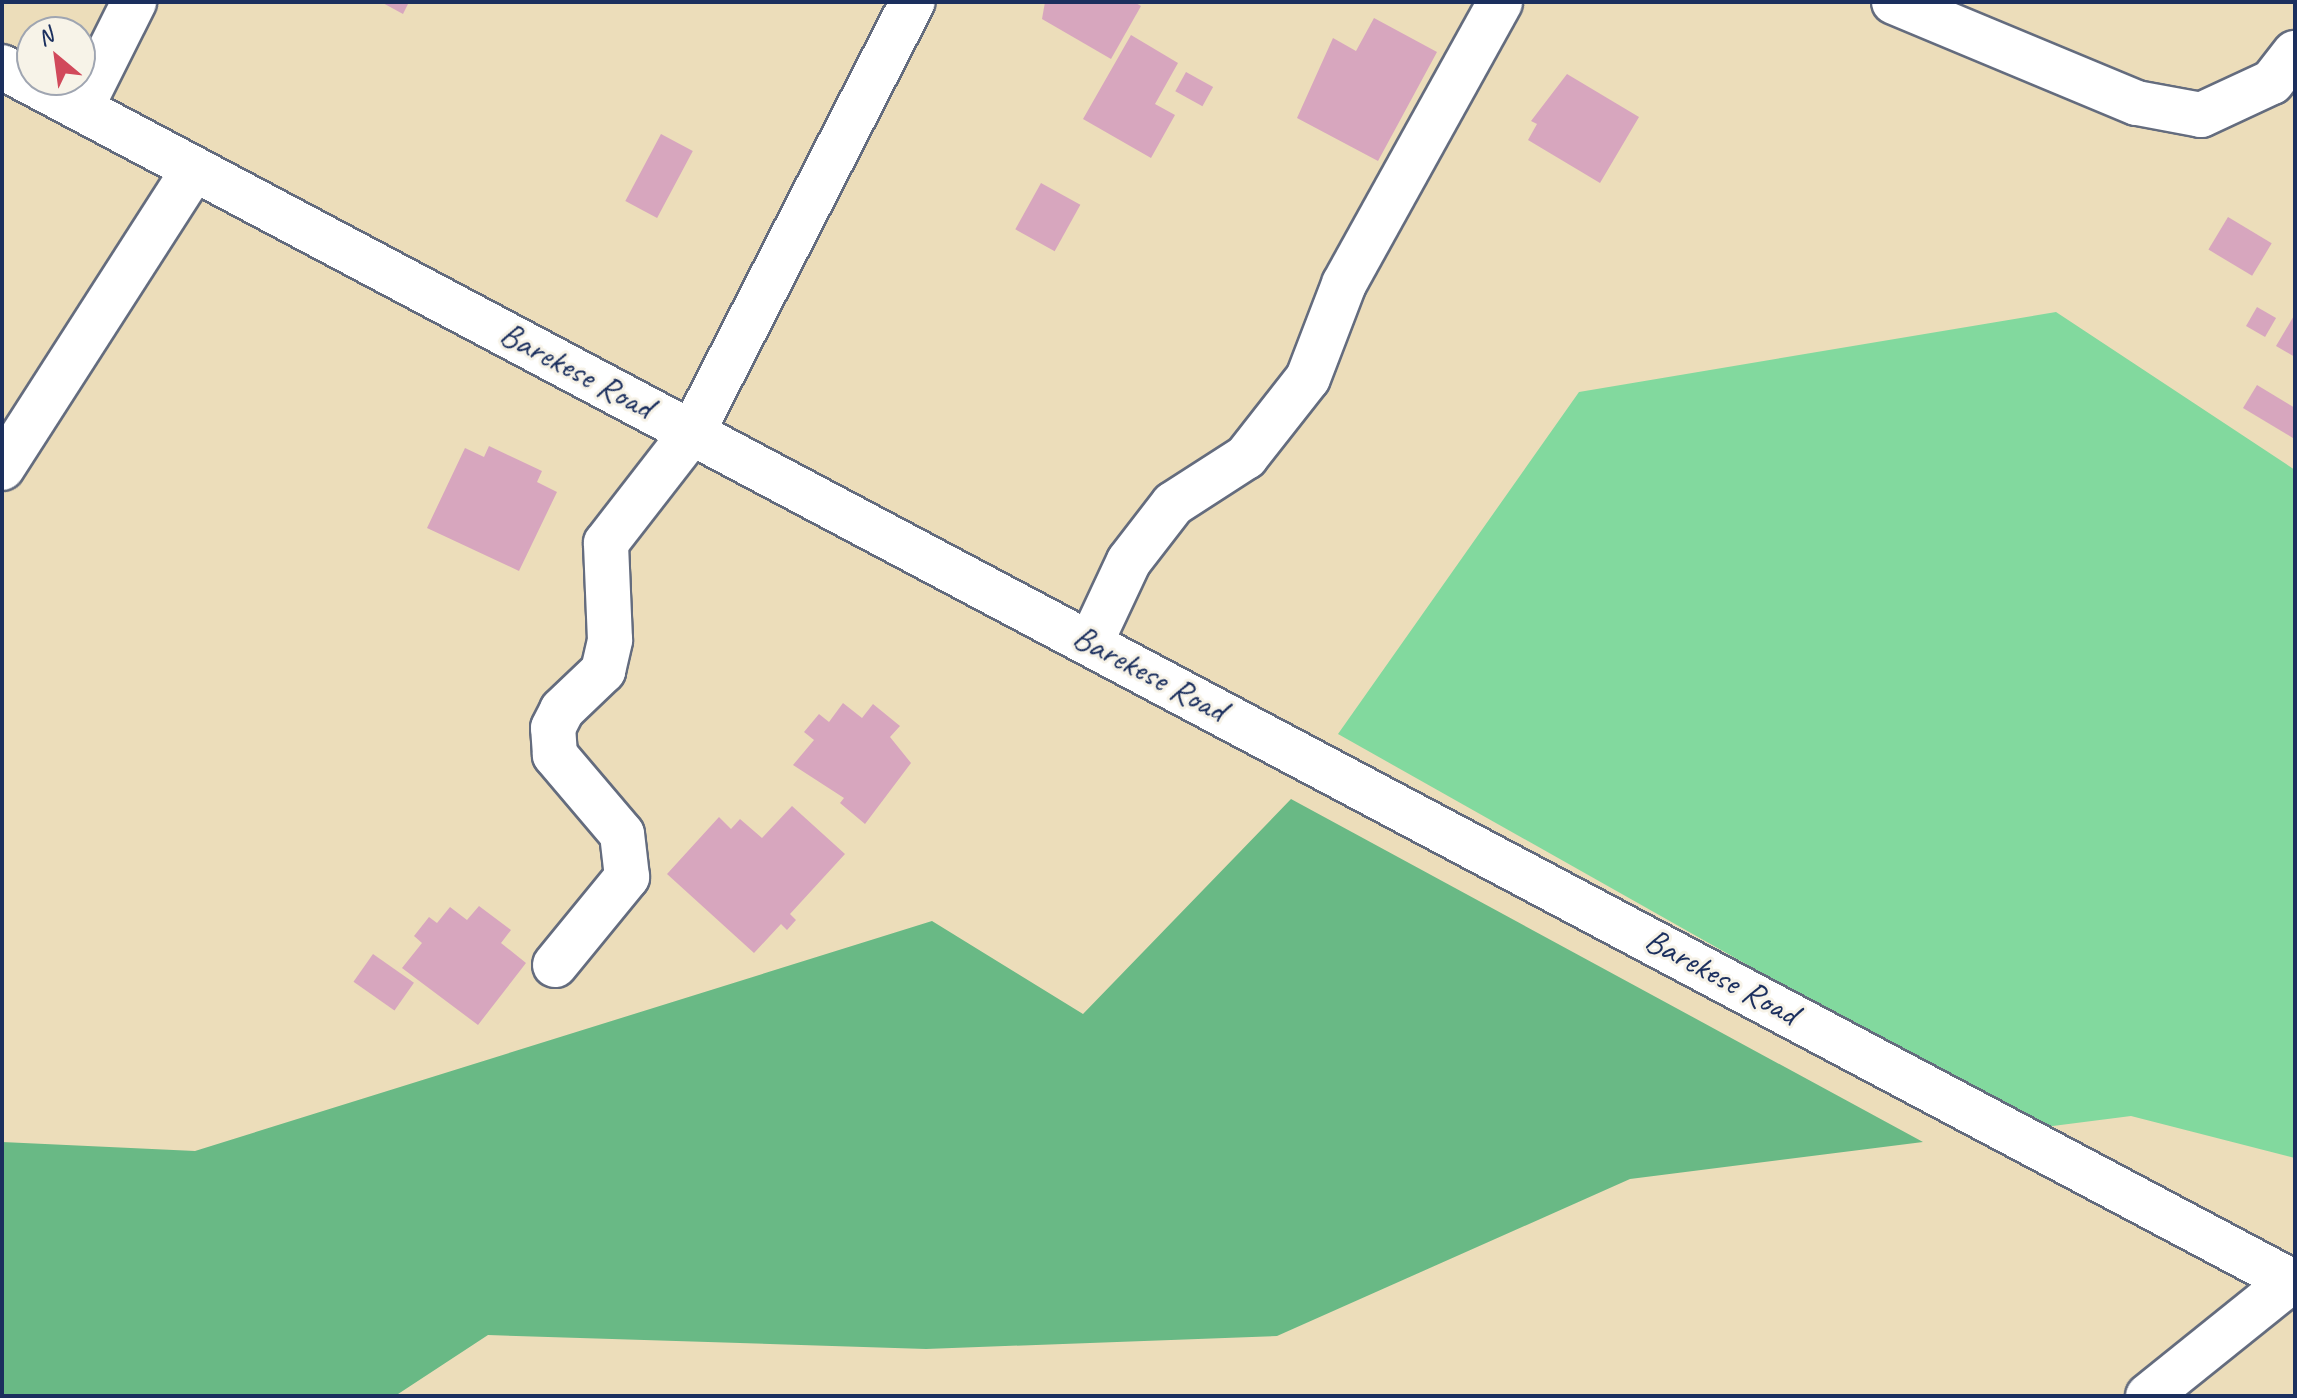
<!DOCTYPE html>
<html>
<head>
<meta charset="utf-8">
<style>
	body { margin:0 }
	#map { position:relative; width:2297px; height:1398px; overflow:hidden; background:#ecddba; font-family:Caveat,sans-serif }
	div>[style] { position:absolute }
	.green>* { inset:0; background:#82d99e }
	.forest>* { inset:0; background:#69b985 }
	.building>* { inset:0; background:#d7a6be; transform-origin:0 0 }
	.roads { filter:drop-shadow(2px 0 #646c7e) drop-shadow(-2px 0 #646c7e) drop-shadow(0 2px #646c7e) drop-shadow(0 -2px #646c7e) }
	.minor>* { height:44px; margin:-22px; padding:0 22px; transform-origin:22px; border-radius:22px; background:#fff }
	.major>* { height:44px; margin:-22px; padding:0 22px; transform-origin:22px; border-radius:22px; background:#fff }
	span { translate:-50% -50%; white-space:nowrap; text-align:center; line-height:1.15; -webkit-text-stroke:6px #f7f3e8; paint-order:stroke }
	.street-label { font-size:34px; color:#1b2f5e }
	.frame { position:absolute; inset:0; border:4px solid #1b2f5e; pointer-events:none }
	.north { position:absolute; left:16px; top:16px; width:80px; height:80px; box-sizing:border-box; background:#f7f3e8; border:2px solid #9fa5b1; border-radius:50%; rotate:331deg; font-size:22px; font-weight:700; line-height:32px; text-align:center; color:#1b2f5e }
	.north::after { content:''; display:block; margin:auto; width:28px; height:36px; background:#d1495b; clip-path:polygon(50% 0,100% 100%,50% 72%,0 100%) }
</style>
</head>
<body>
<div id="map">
	<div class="green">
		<div style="clip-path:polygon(2056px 312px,2295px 470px,2295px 1158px,2131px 1116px,2037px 1128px,1338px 734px,1579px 392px)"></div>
	</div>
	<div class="forest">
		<div style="clip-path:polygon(1291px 799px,1923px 1142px,1630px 1179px,1277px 1336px,926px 1349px,488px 1335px,395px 1396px,2px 1396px,2px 1142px,195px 1151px,932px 921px,1083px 1014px)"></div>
	</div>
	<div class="building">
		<div style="clip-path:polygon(381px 2px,409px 2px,403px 14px)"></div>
		<div style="clip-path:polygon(1045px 2px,1134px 2px,1141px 6px,1111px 59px,1042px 19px)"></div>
		<div style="clip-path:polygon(1374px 18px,1437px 52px,1378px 161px,1297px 118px,1333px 38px,1356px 51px)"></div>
		<div style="clip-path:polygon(1131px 35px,1178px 63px,1155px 104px,1175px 115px,1151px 158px,1083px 119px)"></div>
		<div style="left:1186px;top:72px;width:31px;height:22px;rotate:29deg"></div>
		<div style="clip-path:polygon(1567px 74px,1639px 117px,1600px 183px,1528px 140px,1537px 124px,1531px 121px)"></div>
		<div style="left:661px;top:134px;width:36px;height:76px;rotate:28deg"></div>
		<div style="left:1041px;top:183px;width:45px;height:53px;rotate:29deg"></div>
		<div style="left:2228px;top:217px;width:51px;height:38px;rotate:31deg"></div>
		<div style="left:2257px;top:307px;width:22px;height:22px;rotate:30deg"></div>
		<div style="clip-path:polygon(2295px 314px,2295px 357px,2276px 346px)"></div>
		<div style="clip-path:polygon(2257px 385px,2295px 408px,2293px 438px,2243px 408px)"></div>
		<div style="clip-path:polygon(489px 446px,542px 471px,537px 482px,557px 492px,519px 571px,427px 528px,465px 448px,484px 457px)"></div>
		<div style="clip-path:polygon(843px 703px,862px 718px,873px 704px,900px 726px,890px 737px,911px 763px,865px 824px,840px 803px,844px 798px,793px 765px,814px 740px,804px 732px,819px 714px,829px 722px)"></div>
		<div style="clip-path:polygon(792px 806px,845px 854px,790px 914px,796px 920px,787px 930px,781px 924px,754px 953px,667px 874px,719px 817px,731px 829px,740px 819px,762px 838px)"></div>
		<div style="clip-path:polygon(479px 906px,511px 930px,501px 943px,526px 963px,478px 1025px,402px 968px,422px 943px,414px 936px,429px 917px,437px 923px,450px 907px,467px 920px)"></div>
		<div style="left:373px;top:954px;width:50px;height:34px;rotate:35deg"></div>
	</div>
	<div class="roads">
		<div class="minor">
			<div style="left:1894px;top:2px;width:263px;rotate:22.6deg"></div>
			<div style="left:2137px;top:103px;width:65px;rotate:10.6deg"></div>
			<div style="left:2201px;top:115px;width:78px;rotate:-24.9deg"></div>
			<div style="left:2272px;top:82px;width:37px;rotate:-52deg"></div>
			<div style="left:81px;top:108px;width:119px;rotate:-63.4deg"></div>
			<div style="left:2px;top:468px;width:355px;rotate:-57.3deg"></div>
			<div style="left:1091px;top:642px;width:89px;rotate:-64.9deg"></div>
			<div style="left:1129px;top:561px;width:72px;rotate:-52.3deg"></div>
			<div style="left:1173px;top:504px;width:87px;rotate:-32.8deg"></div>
			<div style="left:1246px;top:457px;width:100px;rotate:-51.9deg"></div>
			<div style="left:1308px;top:378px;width:101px;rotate:-69deg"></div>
			<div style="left:1344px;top:284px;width:322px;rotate:-61deg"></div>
			<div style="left:555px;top:965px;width:114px;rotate:-50.7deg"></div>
			<div style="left:627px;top:877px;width:43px;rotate:-96.6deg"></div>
			<div style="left:622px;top:834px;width:104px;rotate:-130.3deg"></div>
			<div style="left:555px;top:755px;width:27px;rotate:-94deg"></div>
			<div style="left:553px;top:728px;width:20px;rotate:-63deg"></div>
			<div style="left:562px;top:710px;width:57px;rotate:-43.6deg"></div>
			<div style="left:603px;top:671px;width:32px;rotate:-77deg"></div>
			<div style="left:610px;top:640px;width:97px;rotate:-92.4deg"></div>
			<div style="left:606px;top:543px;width:142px;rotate:-52.2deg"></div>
			<div style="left:693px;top:431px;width:482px;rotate:-62.9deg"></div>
			<div style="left:2148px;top:1396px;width:184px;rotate:-38.8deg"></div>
		</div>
		<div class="major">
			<div style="left:2px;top:67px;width:2595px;rotate:27.94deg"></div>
		</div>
	</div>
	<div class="street-label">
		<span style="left:577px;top:370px;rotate:28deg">Barekese Road</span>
		<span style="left:1150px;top:673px;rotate:28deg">Barekese Road</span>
		<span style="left:1722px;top:976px;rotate:28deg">Barekese Road</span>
	</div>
	<div class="frame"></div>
	<div class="north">N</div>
</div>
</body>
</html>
